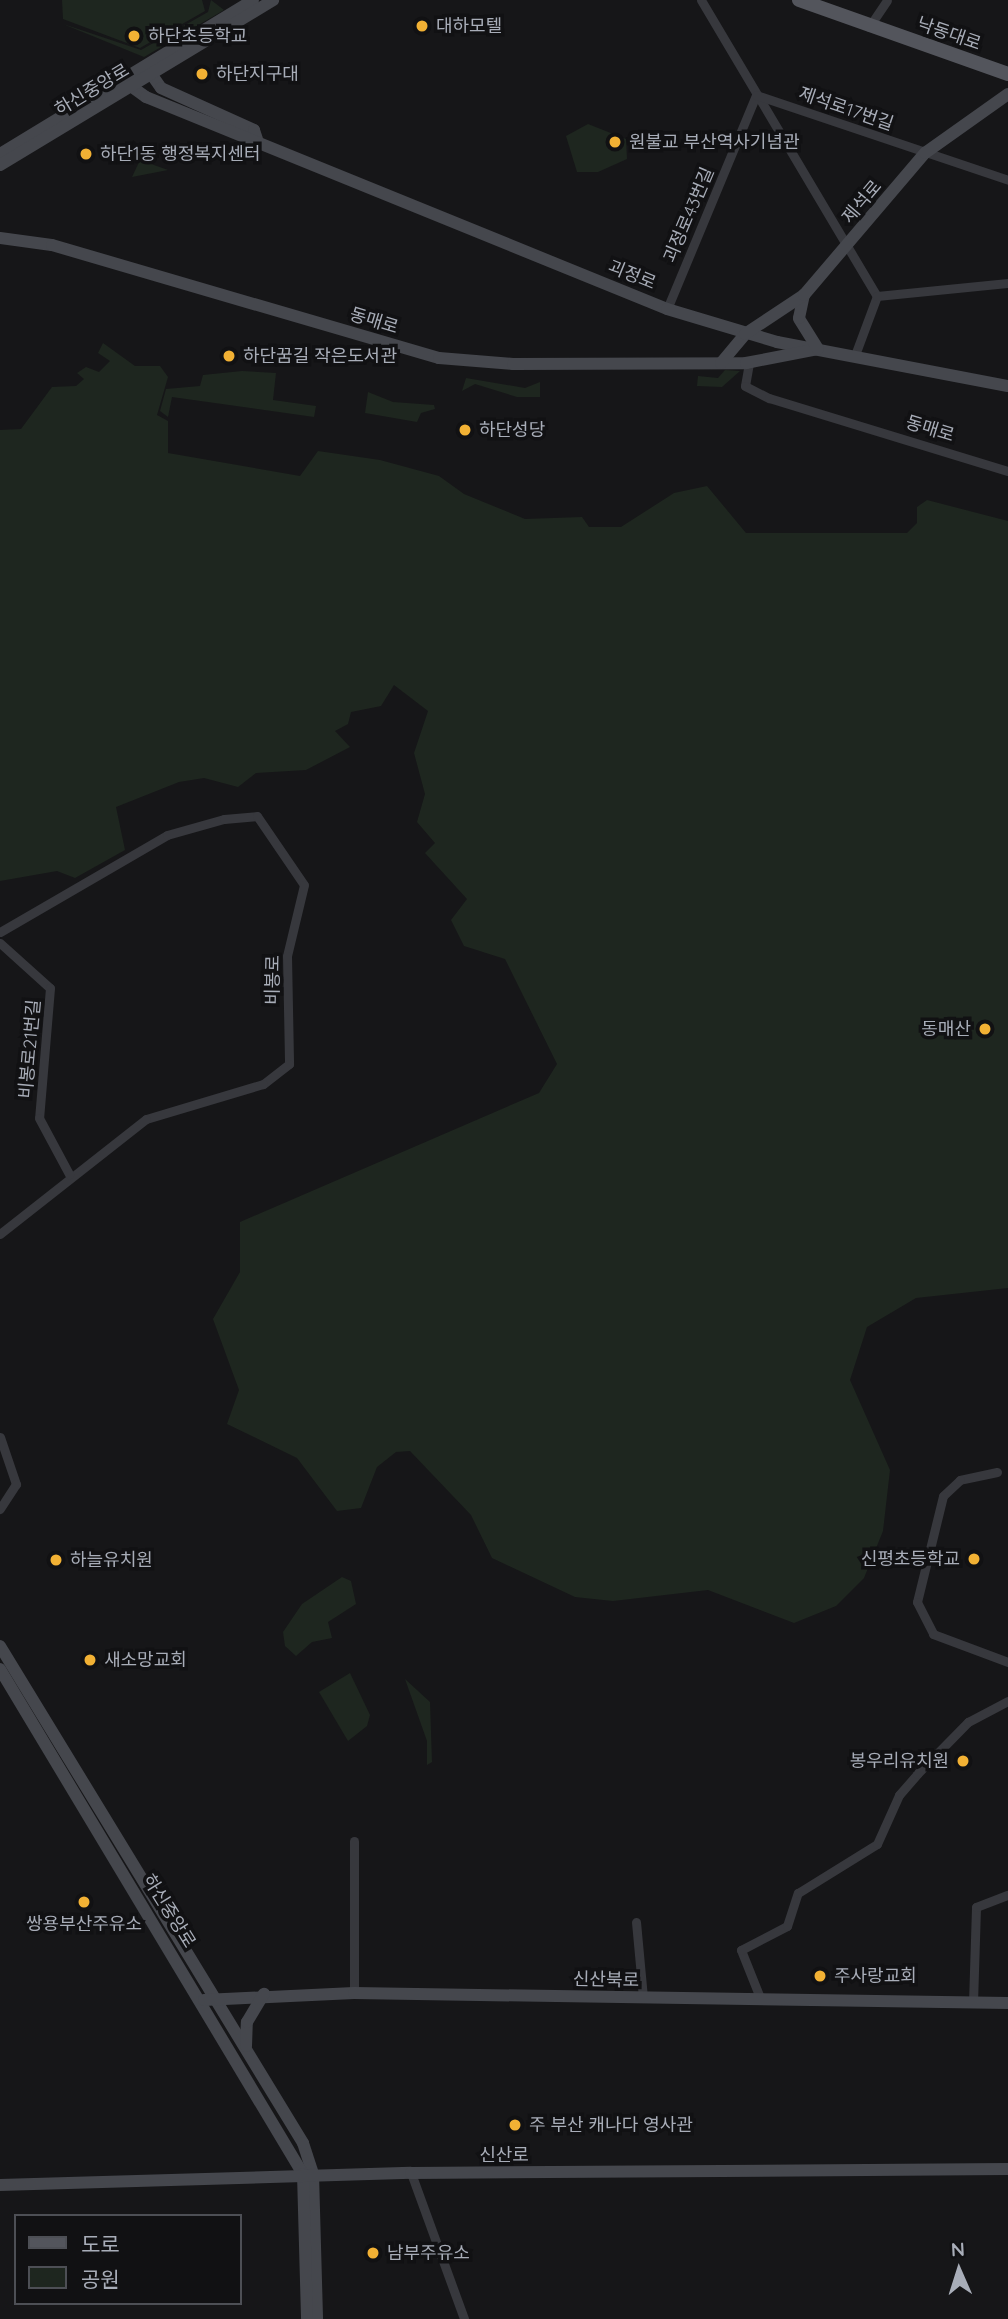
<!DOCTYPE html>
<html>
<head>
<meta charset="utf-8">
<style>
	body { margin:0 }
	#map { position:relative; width:1008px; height:2319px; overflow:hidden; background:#161618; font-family:Quicksand,"Noto Sans KR",sans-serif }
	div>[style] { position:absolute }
	.green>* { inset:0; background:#1e261f }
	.street>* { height:9px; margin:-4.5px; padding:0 4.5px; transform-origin:4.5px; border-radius:4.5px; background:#37383d }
	.secondary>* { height:12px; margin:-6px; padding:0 6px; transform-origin:6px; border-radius:6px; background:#45474d }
	.primary>* { height:14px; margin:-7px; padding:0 7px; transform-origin:7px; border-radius:7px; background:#53555c }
	.dots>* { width:19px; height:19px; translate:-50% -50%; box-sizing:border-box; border:4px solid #111113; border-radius:50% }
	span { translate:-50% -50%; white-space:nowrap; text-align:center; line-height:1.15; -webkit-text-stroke:7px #111113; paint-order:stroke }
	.poi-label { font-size:18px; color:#a8adb8 }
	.left { translate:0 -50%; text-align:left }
	.right { translate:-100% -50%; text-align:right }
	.street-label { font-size:18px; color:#a8adb8 }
	.legend { position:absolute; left:14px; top:2214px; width:228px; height:91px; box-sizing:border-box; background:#111113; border:2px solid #4d4f55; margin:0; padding:9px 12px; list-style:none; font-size:21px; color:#a8adb8 }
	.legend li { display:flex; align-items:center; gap:14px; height:35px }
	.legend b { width:35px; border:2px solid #4d4f55 }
	.north { position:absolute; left:924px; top:2235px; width:70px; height:70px; -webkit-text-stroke:5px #111113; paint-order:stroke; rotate:357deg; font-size:19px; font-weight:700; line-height:28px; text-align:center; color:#a8adb8 }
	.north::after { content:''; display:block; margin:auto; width:24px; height:32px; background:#a8adb8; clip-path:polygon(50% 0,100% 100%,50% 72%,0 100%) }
</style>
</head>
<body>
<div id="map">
	<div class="green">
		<div style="clip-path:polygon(62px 0,202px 0,205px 11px,140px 48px,63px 19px)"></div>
		<div style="clip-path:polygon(211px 0,224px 10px,144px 57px,63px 24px,141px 50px,208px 12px)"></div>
		<div style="clip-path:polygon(588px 124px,626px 139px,627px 159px,598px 172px,577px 172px,566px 136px)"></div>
		<div style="clip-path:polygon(140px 160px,168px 170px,132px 177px)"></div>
		<div style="clip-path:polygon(103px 343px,135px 366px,160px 366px,168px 377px,157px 415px,168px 421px,168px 453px,300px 476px,318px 451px,380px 460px,439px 476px,464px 494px,525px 519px,582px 517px,589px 527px,621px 527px,674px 493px,707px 486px,746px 533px,907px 533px,917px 523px,917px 507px,927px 500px,1008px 521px,1008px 1288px,916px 1298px,867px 1327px,850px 1380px,890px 1470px,883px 1531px,864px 1578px,836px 1606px,794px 1623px,708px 1590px,613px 1601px,575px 1597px,492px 1558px,471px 1515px,410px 1451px,396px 1452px,377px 1467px,361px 1508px,337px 1511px,297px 1458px,227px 1424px,239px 1390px,213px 1319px,240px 1272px,240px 1222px,539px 1093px,557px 1064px,505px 959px,464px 946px,451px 920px,467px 899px,425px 853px,435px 843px,417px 822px,425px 794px,414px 753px,428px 711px,394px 685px,381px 706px,351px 712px,348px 724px,335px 731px,350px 747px,306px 770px,256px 773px,238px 787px,204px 778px,179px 782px,116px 807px,125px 850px,75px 878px,57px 871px,0 881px,0 430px,21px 429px,52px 387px,76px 386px,84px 379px,77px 373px,86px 367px,99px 372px,110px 361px,98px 353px)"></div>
		<div style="clip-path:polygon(725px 370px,740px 371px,722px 387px,697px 386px,698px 376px,718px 378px)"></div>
		<div style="clip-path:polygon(242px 371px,276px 373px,273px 400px,316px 406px,314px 417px,172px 397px,168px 417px,160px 411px,166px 389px,200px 386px,203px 375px)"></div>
		<div style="clip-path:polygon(466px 378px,525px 388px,540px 382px,540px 397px,517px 397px,475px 384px,462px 391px)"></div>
		<div style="clip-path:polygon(368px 392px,393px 402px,434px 405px,435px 409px,421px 413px,417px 422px,365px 413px)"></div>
		<div style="clip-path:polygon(342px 1577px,351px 1581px,356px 1604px,328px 1622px,332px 1638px,312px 1642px,296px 1656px,285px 1646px,283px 1632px,302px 1604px)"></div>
		<div style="clip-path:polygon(350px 1673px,370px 1715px,367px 1726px,348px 1741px,319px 1692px)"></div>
		<div style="clip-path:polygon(405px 1679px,430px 1702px,432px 1762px,427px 1765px,427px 1741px)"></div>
	</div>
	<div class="street">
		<div style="left:701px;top:0;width:344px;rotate:59.3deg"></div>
		<div style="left:869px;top:27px;width:32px;rotate:-56deg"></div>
		<div style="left:667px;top:309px;width:232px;rotate:-67.4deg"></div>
		<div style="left:756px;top:95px;width:266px;rotate:18.6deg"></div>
		<div style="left:855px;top:355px;width:63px;rotate:-69.6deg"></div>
		<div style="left:877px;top:296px;width:132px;rotate:-5.7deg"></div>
		<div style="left:749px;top:363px;width:23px;rotate:100deg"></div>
		<div style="left:745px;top:386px;width:27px;rotate:27deg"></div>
		<div style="left:769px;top:398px;width:250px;rotate:17deg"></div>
		<div style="left:0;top:932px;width:193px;rotate:-30.1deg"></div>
		<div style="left:167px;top:835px;width:59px;rotate:-15.7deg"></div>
		<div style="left:224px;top:819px;width:33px;rotate:-5deg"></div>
		<div style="left:257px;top:816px;width:83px;rotate:55.7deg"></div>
		<div style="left:304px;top:885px;width:73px;rotate:103.5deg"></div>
		<div style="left:287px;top:956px;width:108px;rotate:88.9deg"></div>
		<div style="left:289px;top:1064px;width:33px;rotate:142deg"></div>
		<div style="left:263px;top:1084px;width:122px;rotate:163.3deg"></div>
		<div style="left:146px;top:1119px;width:186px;rotate:141.8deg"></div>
		<div style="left:0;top:943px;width:67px;rotate:42deg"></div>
		<div style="left:50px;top:988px;width:130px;rotate:94.8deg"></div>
		<div style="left:39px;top:1118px;width:64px;rotate:61.8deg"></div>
		<div style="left:0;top:1437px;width:50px;rotate:71.2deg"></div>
		<div style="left:16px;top:1484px;width:30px;rotate:123deg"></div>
		<div style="left:997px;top:1472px;width:38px;rotate:168deg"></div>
		<div style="left:960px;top:1480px;width:23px;rotate:137deg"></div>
		<div style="left:943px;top:1496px;width:109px;rotate:103.8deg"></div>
		<div style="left:917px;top:1602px;width:36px;rotate:63deg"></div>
		<div style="left:933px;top:1634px;width:80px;rotate:20.5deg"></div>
		<div style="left:636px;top:1922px;width:76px;rotate:84.7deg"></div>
		<div style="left:354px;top:1993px;width:152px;rotate:-90deg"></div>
		<div style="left:761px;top:2000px;width:54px;rotate:-111.8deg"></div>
		<div style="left:741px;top:1950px;width:52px;rotate:-27.6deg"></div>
		<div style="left:787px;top:1926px;width:35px;rotate:-72deg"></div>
		<div style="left:798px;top:1893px;width:93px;rotate:-31.8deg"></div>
		<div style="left:877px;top:1844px;width:54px;rotate:-65.8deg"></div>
		<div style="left:899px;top:1795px;width:28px;rotate:-49deg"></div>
		<div style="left:917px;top:1774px;width:73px;rotate:-45.6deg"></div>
		<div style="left:968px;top:1722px;width:45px;rotate:-27.7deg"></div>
		<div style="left:973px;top:2003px;width:96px;rotate:-88.2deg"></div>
		<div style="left:976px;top:1907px;width:34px;rotate:-21deg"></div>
		<div style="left:411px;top:2173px;width:155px;rotate:70deg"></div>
	</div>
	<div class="secondary">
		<div style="left:147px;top:68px;width:24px;rotate:55deg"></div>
		<div style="left:161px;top:88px;width:102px;rotate:24.3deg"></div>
		<div style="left:254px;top:130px;width:13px;rotate:72deg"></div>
		<div style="left:121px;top:79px;width:31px;rotate:36deg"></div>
		<div style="left:146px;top:97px;width:562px;rotate:22.14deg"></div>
		<div style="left:667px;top:309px;width:115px;rotate:16.7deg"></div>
		<div style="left:777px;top:342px;width:235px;rotate:10.8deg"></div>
		<div style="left:0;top:154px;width:296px;rotate:-31.3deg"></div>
		<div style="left:0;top:165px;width:319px;rotate:-31.1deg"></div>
		<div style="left:0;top:238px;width:52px;rotate:7.7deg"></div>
		<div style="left:52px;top:245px;width:403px;rotate:16.3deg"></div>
		<div style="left:439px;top:358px;width:74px;rotate:4.6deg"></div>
		<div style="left:513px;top:364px;width:233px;rotate:-0.2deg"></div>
		<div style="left:746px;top:363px;width:73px;rotate:-11deg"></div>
		<div style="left:818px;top:349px;width:36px;rotate:-122deg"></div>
		<div style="left:799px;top:318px;width:24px;rotate:-78deg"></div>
		<div style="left:721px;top:363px;width:38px;rotate:-50deg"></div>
		<div style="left:745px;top:334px;width:71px;rotate:-33.5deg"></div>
		<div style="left:804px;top:295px;width:187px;rotate:-49.6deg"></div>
		<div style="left:925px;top:153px;width:102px;rotate:-35.4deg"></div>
		<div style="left:0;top:1646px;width:582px;rotate:58.63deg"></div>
		<div style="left:303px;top:2143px;width:33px;rotate:72deg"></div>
		<div style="left:313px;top:2174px;width:145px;rotate:88.4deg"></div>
		<div style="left:0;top:1669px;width:589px;rotate:59.04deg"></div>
		<div style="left:303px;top:2174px;width:145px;rotate:88.4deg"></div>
		<div style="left:204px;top:2000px;width:150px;rotate:-2.7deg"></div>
		<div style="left:354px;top:1993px;width:654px;rotate:0.88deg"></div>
		<div style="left:246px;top:2046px;width:24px;rotate:-88deg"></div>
		<div style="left:247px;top:2022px;width:33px;rotate:-59deg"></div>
		<div style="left:0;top:2185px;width:411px;rotate:-1.7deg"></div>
		<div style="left:411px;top:2173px;width:597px;rotate:-0.38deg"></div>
	</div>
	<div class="primary">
		<div style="left:799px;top:0;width:222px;rotate:19.5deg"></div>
	</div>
	<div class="dots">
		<div style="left:422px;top:26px;background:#f2b134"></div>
		<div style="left:134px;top:36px;background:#f2b134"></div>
		<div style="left:202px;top:74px;background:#f2b134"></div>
		<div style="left:615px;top:142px;background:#f2b134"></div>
		<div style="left:86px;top:154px;background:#f2b134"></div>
		<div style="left:229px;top:356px;background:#f2b134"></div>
		<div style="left:465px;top:430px;background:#f2b134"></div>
		<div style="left:985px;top:1029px;background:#f2b134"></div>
		<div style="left:974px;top:1559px;background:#f2b134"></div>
		<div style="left:56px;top:1560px;background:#f2b134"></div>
		<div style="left:90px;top:1660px;background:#f2b134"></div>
		<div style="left:963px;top:1761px;background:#f2b134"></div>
		<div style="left:84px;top:1902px;background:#f2b134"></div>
		<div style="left:820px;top:1976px;background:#f2b134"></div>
		<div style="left:515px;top:2125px;background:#f2b134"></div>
		<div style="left:373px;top:2253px;background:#f2b134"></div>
	</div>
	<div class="poi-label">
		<span class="left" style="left:436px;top:26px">대하모텔</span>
		<span class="left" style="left:148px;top:36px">하단초등학교</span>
		<span class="left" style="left:216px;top:74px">하단지구대</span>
		<span class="left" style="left:629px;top:142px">원불교 부산역사기념관</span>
		<span class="left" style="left:100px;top:154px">하단1동 행정복지센터</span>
		<span class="left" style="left:243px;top:356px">하단꿈길 작은도서관</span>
		<span class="left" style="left:479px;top:430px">하단성당</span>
		<span class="right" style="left:971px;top:1029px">동매산</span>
		<span class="right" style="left:960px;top:1559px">신평초등학교</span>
		<span class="left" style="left:70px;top:1560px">하늘유치원</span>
		<span class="left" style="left:104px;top:1660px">새소망교회</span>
		<span class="right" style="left:949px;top:1761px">봉우리유치원</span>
		<span style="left:84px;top:1924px">쌍용부산주유소</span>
		<span class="left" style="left:834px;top:1976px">주사랑교회</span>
		<span class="left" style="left:529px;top:2125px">주 부산 캐나다 영사관</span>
		<span class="left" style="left:387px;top:2253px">남부주유소</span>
	</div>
	<div class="street-label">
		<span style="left:949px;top:34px;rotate:19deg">낙동대로</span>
		<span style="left:92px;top:90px;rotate:-31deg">하신중앙로</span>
		<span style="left:846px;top:109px;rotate:19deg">제석로17번길</span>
		<span style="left:862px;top:202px;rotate:-50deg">제석로</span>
		<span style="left:689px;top:215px;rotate:-67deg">괴정로43번길</span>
		<span style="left:632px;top:275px;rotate:22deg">괴정로</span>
		<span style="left:374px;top:321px;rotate:17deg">동매로</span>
		<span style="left:930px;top:429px;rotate:17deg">동매로</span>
		<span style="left:273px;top:980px;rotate:-89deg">비봉로</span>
		<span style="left:30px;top:1049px;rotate:-85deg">비봉로21번길</span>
		<span style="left:169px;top:1911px;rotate:58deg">하신중앙로</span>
		<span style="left:606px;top:1980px;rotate:1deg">신산북로</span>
		<span style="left:504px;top:2155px">신산로</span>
	</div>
	<ul class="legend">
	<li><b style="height:9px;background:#53555c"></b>도로</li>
	<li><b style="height:19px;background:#1e261f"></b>공원</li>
	</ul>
	<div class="north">N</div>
</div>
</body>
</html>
